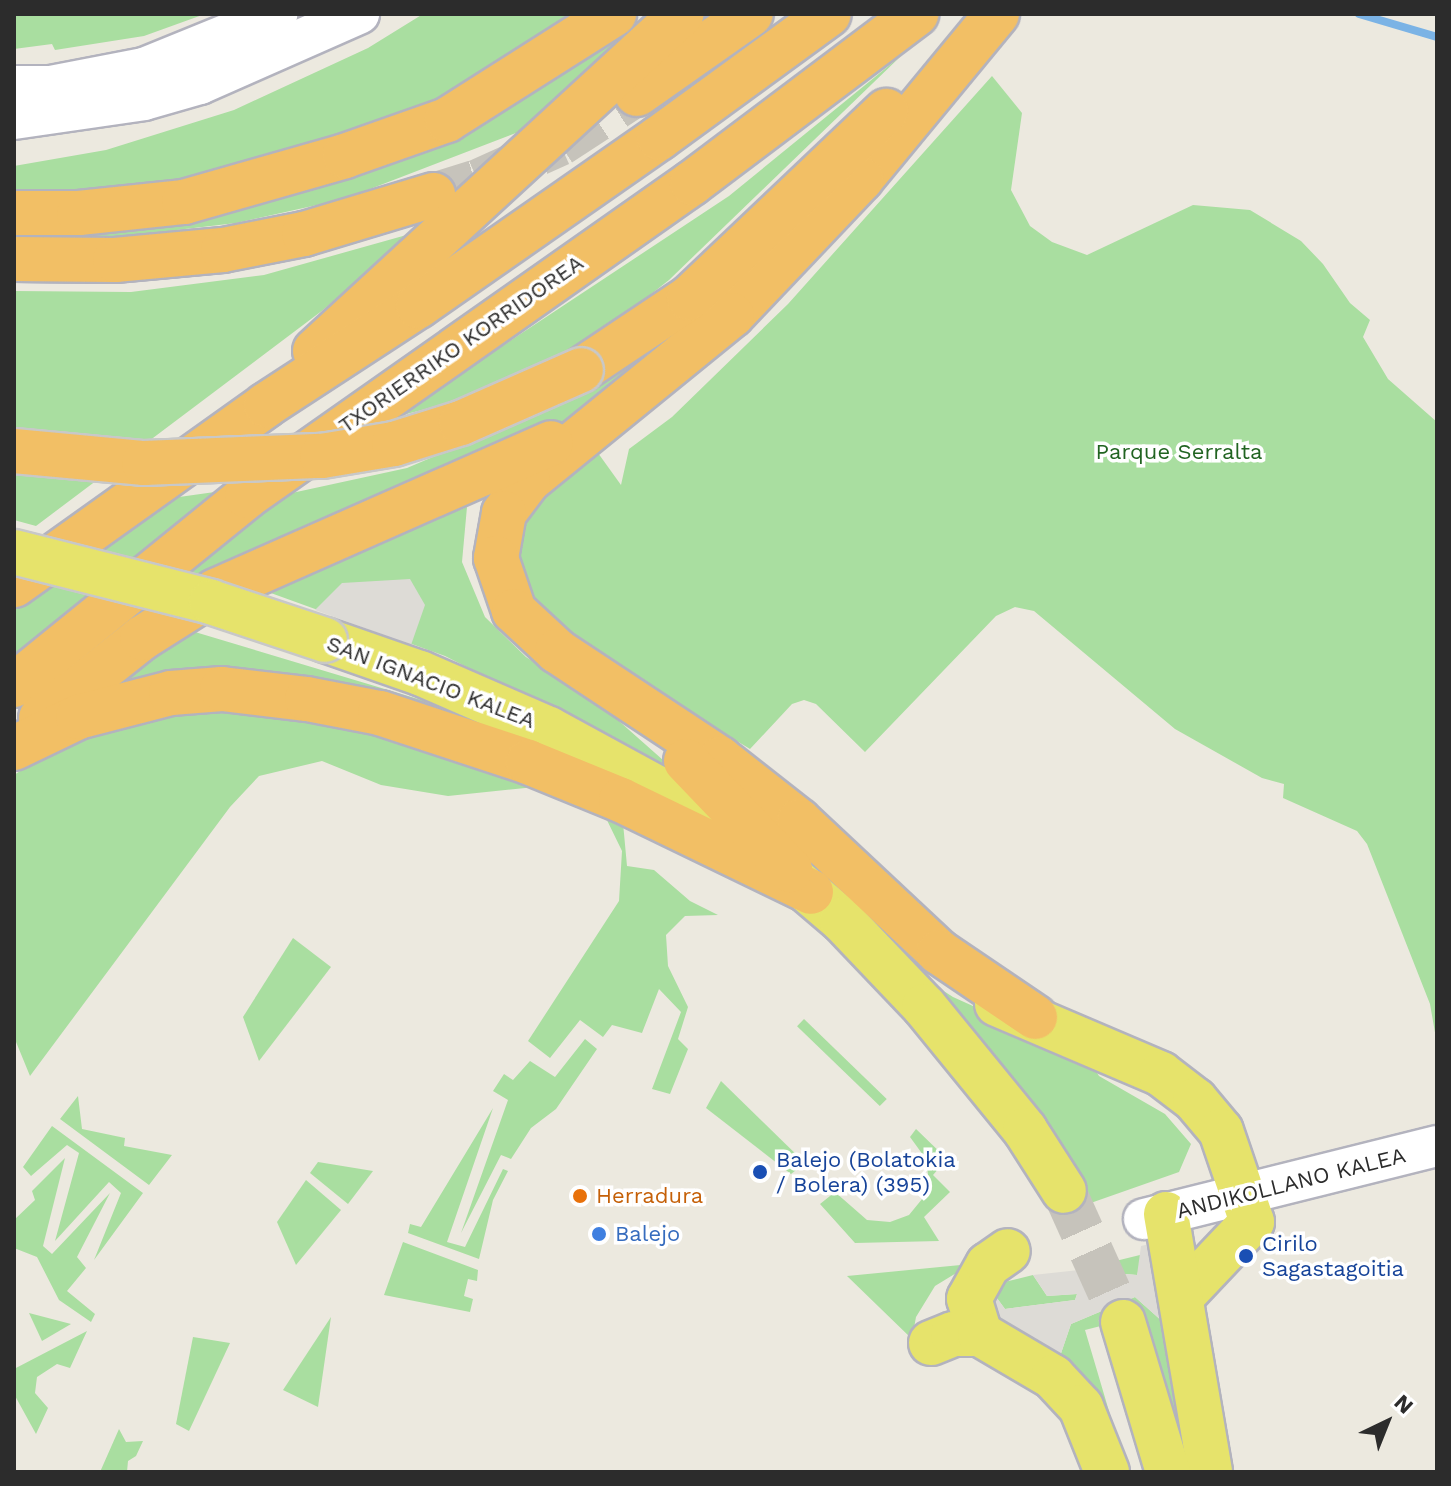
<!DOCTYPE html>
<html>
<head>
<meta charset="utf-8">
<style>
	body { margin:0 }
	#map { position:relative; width:1451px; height:1486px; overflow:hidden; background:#ece9df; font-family:"Work Sans",sans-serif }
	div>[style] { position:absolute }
	.green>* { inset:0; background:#a9dea0; transform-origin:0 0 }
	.plaza>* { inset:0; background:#dddbd6 }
	.stream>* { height:8px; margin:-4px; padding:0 4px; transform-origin:4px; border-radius:4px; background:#7bb3e5 }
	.primary-tunnel>* { height:44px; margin-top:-22px; transform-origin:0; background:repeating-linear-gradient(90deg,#c6c3bb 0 44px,transparent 0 66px) }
	.highway-tunnel>* { height:44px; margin-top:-22px; transform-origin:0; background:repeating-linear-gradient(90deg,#c6c3bb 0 44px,transparent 0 66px) }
	.roads { filter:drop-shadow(2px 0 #b3b3be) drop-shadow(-2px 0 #b3b3be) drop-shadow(0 2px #b3b3be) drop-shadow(0 -2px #b3b3be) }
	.secondary>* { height:40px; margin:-20px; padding:0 20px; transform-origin:20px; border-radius:20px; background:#fff }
	.primary>* { height:44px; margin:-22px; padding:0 22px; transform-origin:22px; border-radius:22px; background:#e6e36b }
	.highway>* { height:44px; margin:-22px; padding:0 22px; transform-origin:22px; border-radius:22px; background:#f2bf65 }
	.bridges { filter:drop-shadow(2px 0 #c8c8c8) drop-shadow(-2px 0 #c8c8c8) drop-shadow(0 2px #c8c8c8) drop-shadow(0 -2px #c8c8c8) }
	.primary-bridge>* { height:44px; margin:-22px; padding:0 22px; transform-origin:22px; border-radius:22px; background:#e6e36b }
	.highway-bridge>* { height:44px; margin:-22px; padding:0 22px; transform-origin:22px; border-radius:22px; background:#f2bf65 }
	.dots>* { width:22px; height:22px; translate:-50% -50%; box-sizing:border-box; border:4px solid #fff; border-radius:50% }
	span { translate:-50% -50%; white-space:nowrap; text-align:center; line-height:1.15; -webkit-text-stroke:7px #fff; paint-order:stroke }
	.street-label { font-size:22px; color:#2c2c2c }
	.park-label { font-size:22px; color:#216421 }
	.transit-label { font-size:22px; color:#164399 }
	.left { translate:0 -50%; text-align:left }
	.food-label { font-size:22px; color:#c56008 }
	.shop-label { font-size:22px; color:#366cbe }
	.frame { position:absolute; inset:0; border:16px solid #2c2c2c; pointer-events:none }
	.north { position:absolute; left:1347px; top:1382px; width:80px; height:80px; -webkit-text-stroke:6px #fff; paint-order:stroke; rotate:43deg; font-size:22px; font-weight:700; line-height:32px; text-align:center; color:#2c2c2c }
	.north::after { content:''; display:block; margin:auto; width:28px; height:36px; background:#2c2c2c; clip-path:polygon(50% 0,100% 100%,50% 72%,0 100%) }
</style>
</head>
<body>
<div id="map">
	<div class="green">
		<div style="clip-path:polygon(14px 14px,205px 14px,144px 36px,55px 50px,52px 44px,14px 49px)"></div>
		<div style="clip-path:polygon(423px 14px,582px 14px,453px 93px,354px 138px,136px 195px,14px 195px,14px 166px,106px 150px,234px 110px,368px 48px)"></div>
		<div style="clip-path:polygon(636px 25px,529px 128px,344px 199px,236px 223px,109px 238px,14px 235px,474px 123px,539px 88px)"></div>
		<div style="clip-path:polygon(902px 55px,669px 280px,589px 343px,507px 388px,395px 417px,729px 196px)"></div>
		<div style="clip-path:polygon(992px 76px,1022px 113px,1011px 190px,1030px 226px,1052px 242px,1087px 255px,1193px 205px,1250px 210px,1301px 241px,1323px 264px,1350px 303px,1370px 320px,1363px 337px,1388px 379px,1437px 422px,1437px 1044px,1430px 1004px,1367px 844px,1357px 831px,1283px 798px,1284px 784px,1262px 778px,1175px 729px,1034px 611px,1015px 607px,996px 616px,865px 752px,816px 704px,804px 700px,792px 704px,750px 749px,542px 622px,514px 578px,513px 536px,555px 480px,598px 453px,621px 485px,629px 449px,672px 417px,788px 304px)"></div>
		<div style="clip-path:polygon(410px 234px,323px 310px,36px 526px,14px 520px,14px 291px,131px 292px,264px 275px)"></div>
		<div style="clip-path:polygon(683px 326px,566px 424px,50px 687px,278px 496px,407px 468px,496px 430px)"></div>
		<div style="clip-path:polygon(229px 490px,148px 547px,14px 655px,14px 609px,172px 498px)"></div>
		<div style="clip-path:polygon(467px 507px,462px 562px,485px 617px,526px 657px,602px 706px,681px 776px,445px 656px,257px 588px)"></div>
		<div style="clip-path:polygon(185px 629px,448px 708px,609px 779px,441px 720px,108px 689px)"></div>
		<div style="clip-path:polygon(180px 705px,307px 711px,545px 786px,622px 812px,627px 866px,654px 870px,690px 901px,718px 915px,685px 916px,666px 935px,668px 966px,688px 1007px,678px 1039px,688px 1049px,670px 1094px,652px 1089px,681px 1012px,659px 989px,642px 1033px,612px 1025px,603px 1037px,580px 1020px,550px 1058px,528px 1041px,619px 901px,622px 851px,604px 814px,545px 786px,448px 796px,381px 785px,322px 761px,259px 776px,230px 807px,30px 1076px,14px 1037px,14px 775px,74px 737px)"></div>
		<div style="clip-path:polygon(293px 938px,331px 967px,259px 1061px,243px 1017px)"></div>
		<div style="clip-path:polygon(919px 975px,953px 997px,1088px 1058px,1099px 1076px,1165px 1114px,1191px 1144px,1179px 1172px,1085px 1205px,1055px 1149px)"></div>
		<div style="left:804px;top:1019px;width:115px;height:10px;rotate:44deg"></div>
		<div style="clip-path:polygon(585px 1039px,597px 1049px,556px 1109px,531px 1128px,511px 1159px,501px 1155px,461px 1233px,508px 1100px,493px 1091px,504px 1074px,513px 1080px,530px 1061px,555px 1077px)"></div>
		<div style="clip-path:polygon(721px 1081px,805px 1163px,791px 1174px,706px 1108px)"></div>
		<div style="clip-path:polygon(78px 1096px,82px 1129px,125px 1138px,124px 1146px,172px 1155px,149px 1185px,60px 1119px)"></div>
		<div style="clip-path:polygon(493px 1108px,447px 1242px,465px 1247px,503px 1169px,508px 1171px,493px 1200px,479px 1259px,408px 1233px,410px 1224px,421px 1227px)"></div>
		<div style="clip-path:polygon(52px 1126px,143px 1193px,94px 1260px,121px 1193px,109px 1182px,55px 1241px,79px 1153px,67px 1145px,31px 1176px,23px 1167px)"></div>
		<div style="clip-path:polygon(916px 1129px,947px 1159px,933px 1175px,950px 1192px,924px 1217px,939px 1241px,855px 1243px,820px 1204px,835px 1192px,867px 1220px,890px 1222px,909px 1215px,927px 1193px,929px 1182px,926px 1159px,910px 1137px)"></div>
		<div style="clip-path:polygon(65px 1158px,43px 1246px,52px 1254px,110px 1193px,77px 1257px,86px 1268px,67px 1291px,95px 1314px,91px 1322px,59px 1300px,37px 1257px,14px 1248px,14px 1220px,35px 1200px,32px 1191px)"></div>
		<div style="clip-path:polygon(318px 1162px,373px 1171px,348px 1204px,310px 1173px)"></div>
		<div style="clip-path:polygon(306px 1180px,341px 1210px,296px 1265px,277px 1222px)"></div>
		<div style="clip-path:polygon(403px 1242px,478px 1270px,477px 1281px,468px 1279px,464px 1296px,473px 1299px,470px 1312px,384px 1295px)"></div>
		<div style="clip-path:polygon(1144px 1254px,1137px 1275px,1079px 1270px)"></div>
		<div style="clip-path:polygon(971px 1264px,935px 1286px,916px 1317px,912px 1339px,847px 1276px)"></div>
		<div style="clip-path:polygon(1033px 1275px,1047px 1296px,1077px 1294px,1075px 1300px,1005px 1309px,988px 1286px)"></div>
		<div style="clip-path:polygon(1135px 1297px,1182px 1339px,1203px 1472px,1181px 1472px,1136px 1317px,1085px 1330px,1127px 1472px,1056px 1368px,1071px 1324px)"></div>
		<div style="clip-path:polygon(29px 1313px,71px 1324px,42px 1341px)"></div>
		<div style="clip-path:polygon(331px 1317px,318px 1407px,283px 1390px)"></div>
		<div style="clip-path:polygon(87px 1331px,70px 1368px,57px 1364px,37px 1377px,35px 1393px,48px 1408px,36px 1434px,14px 1394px,14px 1369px)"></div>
		<div style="clip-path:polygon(193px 1337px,230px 1343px,189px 1431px,176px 1424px)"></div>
		<div style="clip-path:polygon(119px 1429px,126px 1442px,143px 1441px,136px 1456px,128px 1461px,127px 1472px,100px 1472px)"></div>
	</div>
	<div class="plaza">
		<div style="clip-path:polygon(410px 579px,425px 605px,411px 645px,315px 610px,342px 583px)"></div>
		<div style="clip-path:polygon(1154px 1243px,1182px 1339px,1135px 1297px,1071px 1324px,1056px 1368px,1001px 1333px,988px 1286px,1005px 1309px,1075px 1300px,1077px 1294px,1047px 1296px,1033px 1275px,1079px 1270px,1137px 1275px,1141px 1246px)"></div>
	</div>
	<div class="stream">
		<div style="left:1359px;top:14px;width:81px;rotate:16.4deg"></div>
	</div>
	<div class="primary-tunnel">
		<div style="left:1064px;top:1191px;width:144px;rotate:65.8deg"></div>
	</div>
	<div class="highway-tunnel">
		<div style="left:433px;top:195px;width:47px;rotate:-17.3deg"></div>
		<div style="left:478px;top:181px;width:90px;rotate:-24.3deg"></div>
		<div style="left:560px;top:144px;width:92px;rotate:-33deg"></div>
	</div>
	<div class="roads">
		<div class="secondary">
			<div style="left:14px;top:86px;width:37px"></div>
			<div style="left:51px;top:86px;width:95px;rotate:-11deg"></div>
			<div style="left:144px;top:68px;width:144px;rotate:-22.1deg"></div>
			<div style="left:14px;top:119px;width:131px;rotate:-8.3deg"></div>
			<div style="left:144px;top:100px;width:58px;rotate:-15.9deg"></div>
			<div style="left:200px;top:84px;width:174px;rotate:-23.8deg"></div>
			<div style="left:1144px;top:1219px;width:302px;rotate:-14deg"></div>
		</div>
		<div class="primary">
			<div style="left:325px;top:640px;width:101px;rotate:19.2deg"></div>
			<div style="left:420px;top:673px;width:141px;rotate:23.5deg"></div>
			<div style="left:549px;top:729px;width:175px;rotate:28.6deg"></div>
			<div style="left:703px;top:813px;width:97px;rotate:35.3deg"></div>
			<div style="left:782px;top:869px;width:79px;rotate:40.4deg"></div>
			<div style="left:842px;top:920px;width:119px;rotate:46.4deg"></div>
			<div style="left:924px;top:1006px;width:160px;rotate:50.8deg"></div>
			<div style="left:1025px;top:1130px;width:72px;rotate:57.4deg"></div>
			<div style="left:997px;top:1004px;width:178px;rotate:23.1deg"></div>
			<div style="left:1161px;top:1074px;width:43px;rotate:37.4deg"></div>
			<div style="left:1195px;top:1100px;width:40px;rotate:50deg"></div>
			<div style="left:1221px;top:1131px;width:96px;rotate:71.2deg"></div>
			<div style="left:1252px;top:1222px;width:103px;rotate:133.4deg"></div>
			<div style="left:1166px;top:1214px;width:262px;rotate:80.3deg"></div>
			<div style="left:1123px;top:1322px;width:157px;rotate:73.3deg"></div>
			<div style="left:980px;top:1334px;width:37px;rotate:-107deg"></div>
			<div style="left:969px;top:1299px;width:39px;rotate:-61deg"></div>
			<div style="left:988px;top:1265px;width:24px;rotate:-35deg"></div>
			<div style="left:931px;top:1343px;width:24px;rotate:-22deg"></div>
			<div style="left:953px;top:1334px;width:27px"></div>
			<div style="left:980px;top:1334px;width:85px;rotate:30.5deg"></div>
			<div style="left:1053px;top:1377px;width:41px;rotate:47deg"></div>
			<div style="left:1081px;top:1407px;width:70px;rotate:68.2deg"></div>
		</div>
		<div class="highway">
			<div style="left:997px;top:14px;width:214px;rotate:129.5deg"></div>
			<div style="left:861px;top:179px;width:187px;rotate:133.5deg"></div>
			<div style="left:732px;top:315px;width:263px;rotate:140.9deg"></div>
			<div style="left:528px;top:481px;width:40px;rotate:127deg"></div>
			<div style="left:504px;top:513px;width:46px;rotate:100.1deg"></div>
			<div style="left:496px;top:558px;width:56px;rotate:71.2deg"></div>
			<div style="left:514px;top:611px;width:59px;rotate:42.9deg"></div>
			<div style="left:557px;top:651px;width:196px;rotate:33.5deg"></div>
			<div style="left:720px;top:759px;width:100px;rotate:38.1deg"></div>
			<div style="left:799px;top:821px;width:192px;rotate:43.1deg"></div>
			<div style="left:939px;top:952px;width:116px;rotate:34.1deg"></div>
			<div style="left:637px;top:94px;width:139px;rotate:-35.1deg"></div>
			<div style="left:14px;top:213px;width:65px"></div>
			<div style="left:79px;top:213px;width:106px;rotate:-6deg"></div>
			<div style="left:184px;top:202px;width:167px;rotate:-15.9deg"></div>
			<div style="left:345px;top:156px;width:108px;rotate:-19.4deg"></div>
			<div style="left:447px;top:120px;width:198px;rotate:-32.4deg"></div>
			<div style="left:14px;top:259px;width:101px;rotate:0.6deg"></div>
			<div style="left:115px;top:260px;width:108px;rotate:-5.3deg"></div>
			<div style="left:223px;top:250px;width:83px;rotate:-11.2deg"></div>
			<div style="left:304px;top:234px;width:135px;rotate:-16.8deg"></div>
			<div style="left:315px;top:351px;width:498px;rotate:-42.6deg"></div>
			<div style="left:581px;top:370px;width:130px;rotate:-33.7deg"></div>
			<div style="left:689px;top:298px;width:272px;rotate:-43.5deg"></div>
			<div style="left:14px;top:585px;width:310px;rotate:-35.5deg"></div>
			<div style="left:266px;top:405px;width:181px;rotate:-33.1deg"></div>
			<div style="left:418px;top:306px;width:294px;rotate:-34.9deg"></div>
			<div style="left:659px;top:138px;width:210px;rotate:-36.1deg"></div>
			<div style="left:14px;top:685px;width:300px;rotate:-39deg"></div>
			<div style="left:247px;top:496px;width:544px;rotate:-35.12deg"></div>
			<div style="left:692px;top:183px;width:281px;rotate:-37deg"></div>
			<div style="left:41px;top:718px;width:129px;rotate:-38.4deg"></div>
			<div style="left:142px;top:638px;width:88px;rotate:-32.4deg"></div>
			<div style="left:216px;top:591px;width:366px;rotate:-23.8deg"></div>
			<div style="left:14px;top:748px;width:71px;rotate:-25.8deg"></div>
			<div style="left:78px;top:717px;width:96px;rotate:-14.5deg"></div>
			<div style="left:171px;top:693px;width:51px;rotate:-4.5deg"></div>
			<div style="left:222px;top:689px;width:86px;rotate:6.7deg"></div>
			<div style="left:307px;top:699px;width:74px;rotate:10.9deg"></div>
			<div style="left:380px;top:713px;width:156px;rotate:18.3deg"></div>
			<div style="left:528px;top:762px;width:100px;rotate:22.2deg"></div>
			<div style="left:621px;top:800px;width:211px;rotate:25.8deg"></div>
			<div style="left:686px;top:761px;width:151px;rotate:46.3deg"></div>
		</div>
	</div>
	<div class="bridges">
		<div class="primary-bridge">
			<div style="left:14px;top:552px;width:203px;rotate:14.2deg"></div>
			<div style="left:211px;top:602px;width:120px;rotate:18.4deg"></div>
		</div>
		<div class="highway-bridge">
			<div style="left:14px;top:451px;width:131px;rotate:5.3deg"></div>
			<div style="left:144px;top:463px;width:178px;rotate:-2.3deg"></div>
			<div style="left:322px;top:456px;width:73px;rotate:-9.5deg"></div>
			<div style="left:394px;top:444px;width:70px;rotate:-17.4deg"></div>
			<div style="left:461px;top:423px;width:131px;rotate:-23.8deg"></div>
		</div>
	</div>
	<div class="dots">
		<div style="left:760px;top:1172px;background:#1a4fb4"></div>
		<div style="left:580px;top:1196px;background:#e8710a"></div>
		<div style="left:599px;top:1234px;background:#3f7fe0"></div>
		<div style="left:1246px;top:1256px;background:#1a4fb4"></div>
	</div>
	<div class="street-label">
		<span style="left:461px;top:344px;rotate:-35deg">TXORIERRIKO KORRIDOREA</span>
		<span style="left:431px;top:682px;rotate:21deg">SAN IGNACIO KALEA</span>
		<span style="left:1291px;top:1183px;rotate:-14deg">ANDIKOLLANO KALEA</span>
	</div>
	<div class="park-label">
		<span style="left:1179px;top:452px">Parque Serralta</span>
	</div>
	<div class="transit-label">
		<span class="left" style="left:776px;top:1172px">Balejo (Bolatokia<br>/ Bolera) (395)</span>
		<span class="left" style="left:1262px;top:1256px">Cirilo<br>Sagastagoitia</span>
	</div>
	<div class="food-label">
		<span class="left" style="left:596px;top:1196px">Herradura</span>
	</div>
	<div class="shop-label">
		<span class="left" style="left:615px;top:1234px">Balejo</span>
	</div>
	<div class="frame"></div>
	<div class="north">N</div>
</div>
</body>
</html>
